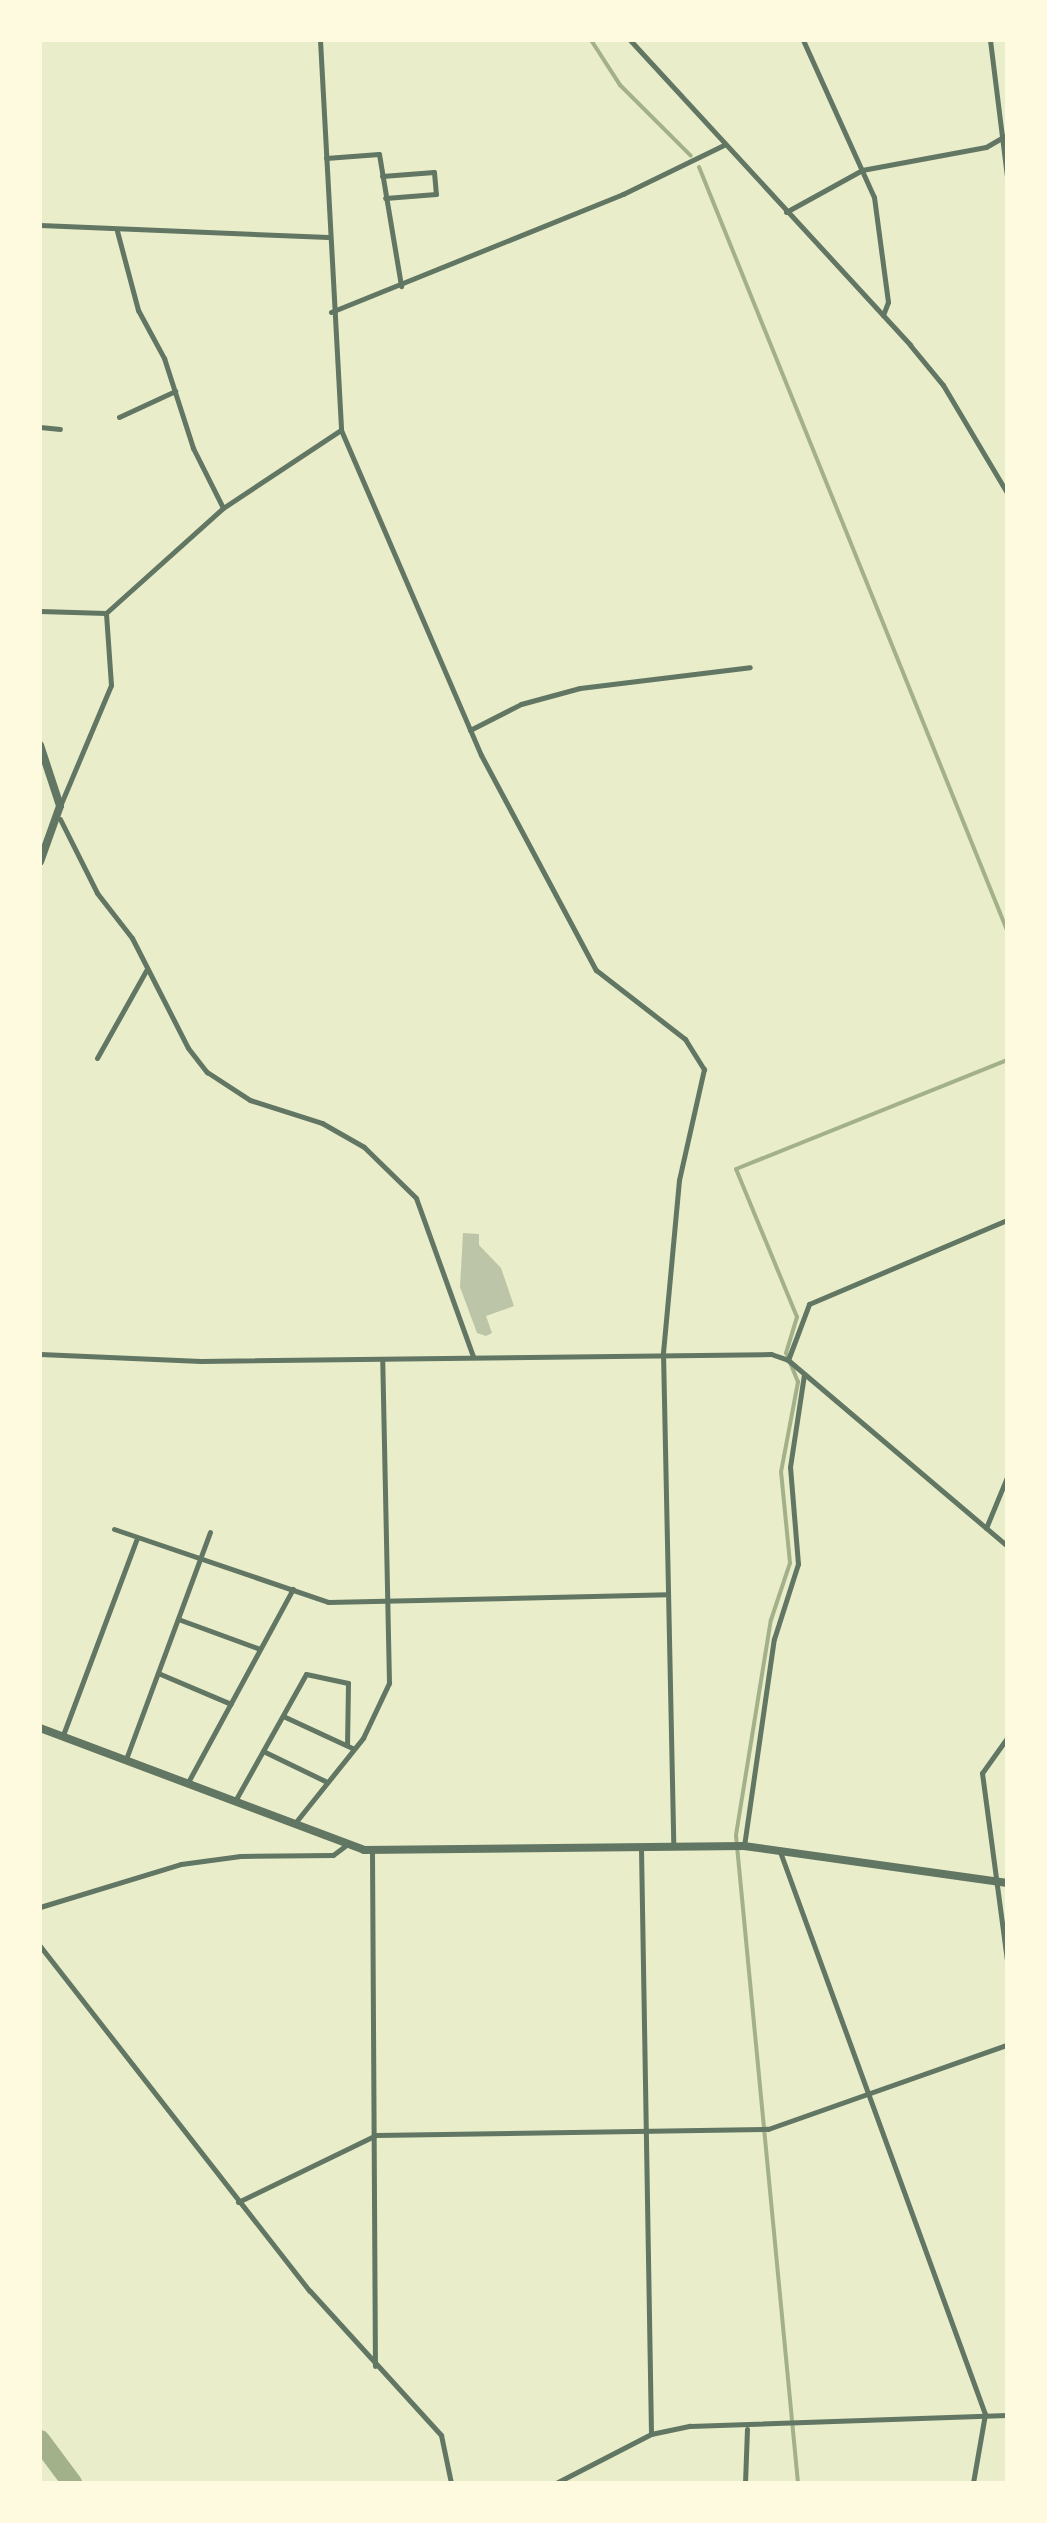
<!DOCTYPE html>
<html>
<head>
<meta charset="utf-8">
<style>
	body { margin:0 }
	#map { position:relative; width:1047px; height:2523px; overflow:hidden; background:#e9edc9; font-family:Ubuntu,sans-serif }
	div>[style] { position:absolute }
	.stream>* { height:4px; margin:-2px; padding:0 2px; transform-origin:2px; border-radius:2px; background:#a3b18a }
	.river>* { height:20px; margin:-10px; padding:0 10px; transform-origin:10px; border-radius:10px; background:#a3b18a }
	.building>* { inset:0; background:#bcc5a7 }
	.minor>* { height:5px; margin:-2.5px; padding:0 2.5px; transform-origin:2.5px; border-radius:2.5px; background:#617663 }
	.tertiary>* { height:8px; margin:-4px; padding:0 4px; transform-origin:4px; border-radius:4px; background:#617663 }
	span { translate:-50% -50%; white-space:nowrap; text-align:center; line-height:1.15; -webkit-text-stroke:9px #fefae0; paint-order:stroke }
	.frame { position:absolute; inset:0; border:42px solid #fefae0; pointer-events:none }
</style>
</head>
<body>
<div id="map">
	<div class="stream">
		<div style="left:591px;top:40px;width:54px;rotate:57.2deg"></div>
		<div style="left:620px;top:85px;width:100px;rotate:45deg"></div>
		<div style="left:699px;top:167px;width:823px;rotate:68.02deg"></div>
		<div style="left:798px;top:2483px;width:651px;rotate:-95.47deg"></div>
		<div style="left:736px;top:1835px;width:218px;rotate:-80.8deg"></div>
		<div style="left:771px;top:1620px;width:60px;rotate:-71.6deg"></div>
		<div style="left:790px;top:1563px;width:91px;rotate:-95.6deg"></div>
		<div style="left:781px;top:1472px;width:92px;rotate:-79.3deg"></div>
		<div style="left:798px;top:1382px;width:31px;rotate:-112deg"></div>
		<div style="left:786px;top:1353px;width:38px;rotate:-73deg"></div>
		<div style="left:797px;top:1317px;width:160px;rotate:-112.4deg"></div>
		<div style="left:736px;top:1169px;width:292px;rotate:-21.9deg"></div>
	</div>
	<div class="river">
		<div style="left:40px;top:2440px;width:54px;rotate:53.3deg"></div>
	</div>
	<div class="building">
		<div style="clip-path:polygon(463px 1233px,479px 1234px,479px 1245px,501px 1268px,514px 1306px,486px 1316px,492px 1333px,486px 1336px,477px 1333px,460px 1287px)"></div>
	</div>
	<div class="minor">
		<div style="left:320px;top:40px;width:391px;rotate:86.9deg"></div>
		<div style="left:341px;top:430px;width:354px;rotate:66.7deg"></div>
		<div style="left:481px;top:755px;width:244px;rotate:61.9deg"></div>
		<div style="left:596px;top:970px;width:113px;rotate:37.8deg"></div>
		<div style="left:685px;top:1039px;width:36px;rotate:58deg"></div>
		<div style="left:704px;top:1069px;width:114px;rotate:102.7deg"></div>
		<div style="left:679px;top:1180px;width:173px;rotate:95.3deg"></div>
		<div style="left:663px;top:1352px;width:495px;rotate:88.8deg"></div>
		<div style="left:630px;top:40px;width:414px;rotate:47.4deg"></div>
		<div style="left:910px;top:345px;width:52px;rotate:50.5deg"></div>
		<div style="left:943px;top:385px;width:126px;rotate:59.3deg"></div>
		<div style="left:803px;top:40px;width:172px;rotate:65.7deg"></div>
		<div style="left:874px;top:197px;width:106px;rotate:82.4deg"></div>
		<div style="left:888px;top:302px;width:14px;rotate:111deg"></div>
		<div style="left:990px;top:40px;width:137px;rotate:82.9deg"></div>
		<div style="left:326px;top:158px;width:53px;rotate:-4.3deg"></div>
		<div style="left:379px;top:154px;width:134px;rotate:80.5deg"></div>
		<div style="left:382px;top:176px;width:52px;rotate:-4.4deg"></div>
		<div style="left:434px;top:172px;width:22px;rotate:85deg"></div>
		<div style="left:436px;top:194px;width:51px;rotate:175.5deg"></div>
		<div style="left:786px;top:212px;width:87px;rotate:-28.9deg"></div>
		<div style="left:862px;top:170px;width:126px;rotate:-10.5deg"></div>
		<div style="left:986px;top:147px;width:24px;rotate:-30deg"></div>
		<div style="left:40px;top:225px;width:288px;rotate:2.4deg"></div>
		<div style="left:117px;top:231px;width:82px;rotate:75.1deg"></div>
		<div style="left:138px;top:310px;width:55px;rotate:61.6deg"></div>
		<div style="left:164px;top:358px;width:95px;rotate:72.1deg"></div>
		<div style="left:193px;top:448px;width:67px;rotate:63.4deg"></div>
		<div style="left:331px;top:312px;width:315px;rotate:-22deg"></div>
		<div style="left:623px;top:194px;width:112px;rotate:-25.9deg"></div>
		<div style="left:119px;top:417px;width:62px;rotate:-24.9deg"></div>
		<div style="left:40px;top:427px;width:20px;rotate:6deg"></div>
		<div style="left:40px;top:611px;width:66px;rotate:1.7deg"></div>
		<div style="left:106px;top:613px;width:157px;rotate:-41.9deg"></div>
		<div style="left:223px;top:508px;width:141px;rotate:-33.5deg"></div>
		<div style="left:470px;top:730px;width:57px;rotate:-27deg"></div>
		<div style="left:521px;top:704px;width:61px;rotate:-15.2deg"></div>
		<div style="left:580px;top:688px;width:171px;rotate:-7deg"></div>
		<div style="left:60px;top:806px;width:131px;rotate:-67.1deg"></div>
		<div style="left:111px;top:685px;width:72px;rotate:-94deg"></div>
		<div style="left:60px;top:819px;width:83px;rotate:63.4deg"></div>
		<div style="left:97px;top:893px;width:57px;rotate:52.1deg"></div>
		<div style="left:132px;top:938px;width:123px;rotate:63deg"></div>
		<div style="left:188px;top:1048px;width:31px;rotate:52deg"></div>
		<div style="left:207px;top:1072px;width:51px;rotate:33.1deg"></div>
		<div style="left:250px;top:1100px;width:76px;rotate:17.7deg"></div>
		<div style="left:322px;top:1123px;width:48px;rotate:29.7deg"></div>
		<div style="left:364px;top:1147px;width:73px;rotate:44.4deg"></div>
		<div style="left:416px;top:1198px;width:168px;rotate:70.2deg"></div>
		<div style="left:97px;top:1058px;width:102px;rotate:-60.7deg"></div>
		<div style="left:40px;top:1354px;width:161px;rotate:2.5deg"></div>
		<div style="left:201px;top:1361px;width:570px;rotate:-0.7deg"></div>
		<div style="left:771px;top:1354px;width:18px;rotate:19deg"></div>
		<div style="left:788px;top:1360px;width:287px;rotate:40.3deg"></div>
		<div style="left:788px;top:1360px;width:60px;rotate:-69.4deg"></div>
		<div style="left:809px;top:1304px;width:215px;rotate:-23deg"></div>
		<div style="left:986px;top:1528px;width:55px;rotate:-67.6deg"></div>
		<div style="left:114px;top:1529px;width:226px;rotate:18.8deg"></div>
		<div style="left:328px;top:1602px;width:340px;rotate:-1.3deg"></div>
		<div style="left:178px;top:1619px;width:87px;rotate:20.1deg"></div>
		<div style="left:158px;top:1673px;width:79px;rotate:23deg"></div>
		<div style="left:283px;top:1716px;width:78px;rotate:24.9deg"></div>
		<div style="left:63px;top:1735px;width:210px;rotate:-69.4deg"></div>
		<div style="left:1007px;top:1738px;width:43px;rotate:125.5deg"></div>
		<div style="left:982px;top:1773px;width:189px;rotate:82.4deg"></div>
		<div style="left:263px;top:1751px;width:71px;rotate:25.8deg"></div>
		<div style="left:126px;top:1759px;width:242px;rotate:-69.7deg"></div>
		<div style="left:187px;top:1784px;width:222px;rotate:-61.5deg"></div>
		<div style="left:235px;top:1801px;width:145px;rotate:-60.8deg"></div>
		<div style="left:306px;top:1674px;width:43px;rotate:12.1deg"></div>
		<div style="left:348px;top:1683px;width:61px;rotate:90.9deg"></div>
		<div style="left:295px;top:1823px;width:109px;rotate:-51.3deg"></div>
		<div style="left:363px;top:1738px;width:61px;rotate:-64.7deg"></div>
		<div style="left:389px;top:1683px;width:324px;rotate:-91.2deg"></div>
		<div style="left:744px;top:1846px;width:209px;rotate:-81.8deg"></div>
		<div style="left:774px;top:1639px;width:79px;rotate:-72.3deg"></div>
		<div style="left:798px;top:1564px;width:97px;rotate:-94.7deg"></div>
		<div style="left:790px;top:1467px;width:94px;rotate:-81.4deg"></div>
		<div style="left:641px;top:1849px;width:585px;rotate:89.02deg"></div>
		<div style="left:779px;top:1849px;width:601px;rotate:69.97deg"></div>
		<div style="left:985px;top:2414px;width:70px;rotate:99.9deg"></div>
		<div style="left:372px;top:1851px;width:515px;rotate:89.67deg"></div>
		<div style="left:40px;top:1907px;width:147px;rotate:-17deg"></div>
		<div style="left:181px;top:1864px;width:60px;rotate:-7.7deg"></div>
		<div style="left:240px;top:1856px;width:93px;rotate:-0.6deg"></div>
		<div style="left:333px;top:1855px;width:15px;rotate:-37deg"></div>
		<div style="left:40px;top:1946px;width:438px;rotate:52deg"></div>
		<div style="left:310px;top:2291px;width:195px;rotate:47.7deg"></div>
		<div style="left:441px;top:2435px;width:49px;rotate:78.2deg"></div>
		<div style="left:238px;top:2202px;width:153px;rotate:-25.9deg"></div>
		<div style="left:376px;top:2135px;width:392px;rotate:-0.9deg"></div>
		<div style="left:768px;top:2129px;width:253px;rotate:-19.4deg"></div>
		<div style="left:556px;top:2483px;width:107px;rotate:-27.3deg"></div>
		<div style="left:651px;top:2434px;width:40px;rotate:-12deg"></div>
		<div style="left:690px;top:2426px;width:317px;rotate:-2deg"></div>
		<div style="left:745px;top:2483px;width:54px;rotate:-87.9deg"></div>
	</div>
	<div class="tertiary">
		<div style="left:40px;top:745px;width:64px;rotate:71.8deg"></div>
		<div style="left:60px;top:806px;width:59px;rotate:109.7deg"></div>
		<div style="left:40px;top:1728px;width:346px;rotate:20.6deg"></div>
		<div style="left:364px;top:1850px;width:380px;rotate:-0.6deg"></div>
		<div style="left:744px;top:1846px;width:266px;rotate:8deg"></div>
	</div>
	<div class="frame"></div>
</div>
</body>
</html>
